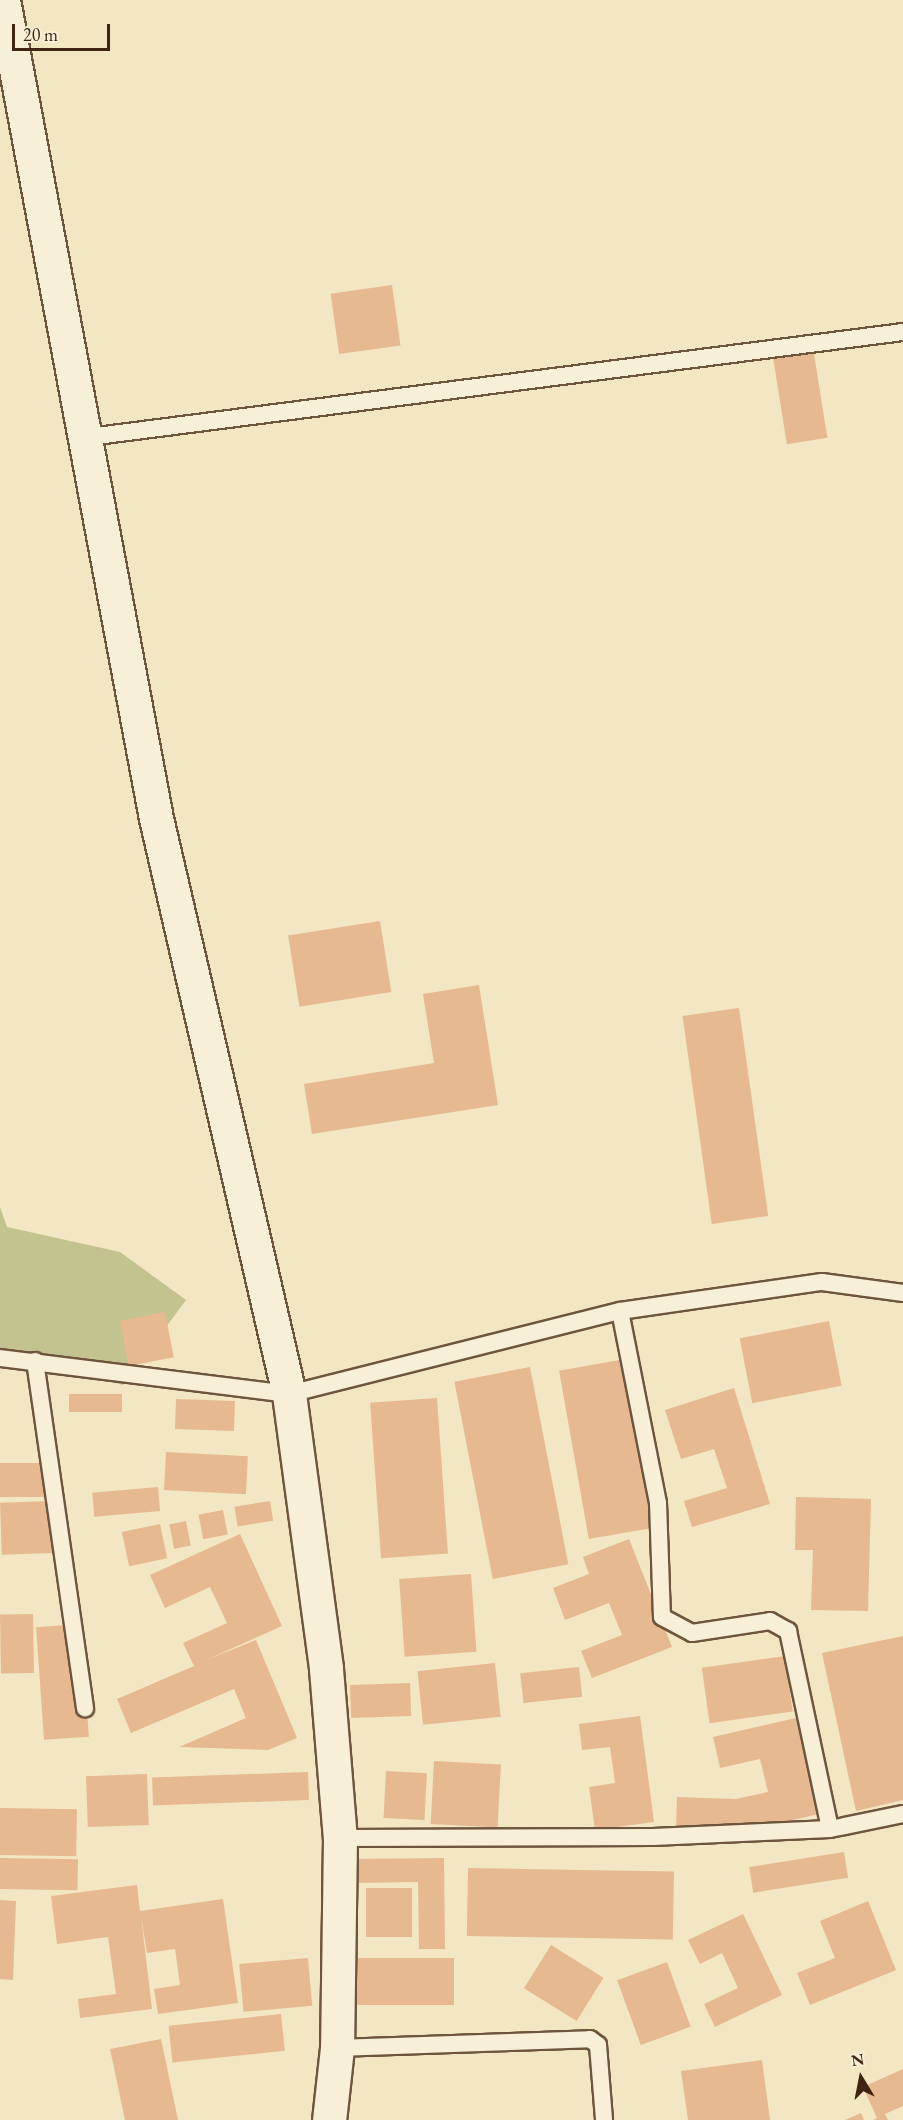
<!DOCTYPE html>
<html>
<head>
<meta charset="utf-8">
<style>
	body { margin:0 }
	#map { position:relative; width:903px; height:2120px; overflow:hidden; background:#f3e6c2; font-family:"EB Garamond",serif }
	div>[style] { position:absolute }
	.green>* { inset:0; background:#c2c38f }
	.building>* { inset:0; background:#e6b990; transform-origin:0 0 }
	.roads { filter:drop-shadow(2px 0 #6d553e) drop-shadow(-2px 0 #6d553e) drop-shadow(0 2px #6d553e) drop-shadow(0 -2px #6d553e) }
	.lane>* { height:16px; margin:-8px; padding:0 8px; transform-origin:8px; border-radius:8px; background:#f7efd7 }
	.secondary>* { height:33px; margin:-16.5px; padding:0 16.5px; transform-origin:16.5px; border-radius:16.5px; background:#f7efd7 }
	span { translate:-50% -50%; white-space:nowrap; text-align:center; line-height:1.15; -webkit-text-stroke:6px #f7efd7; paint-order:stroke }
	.north { position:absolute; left:831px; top:2048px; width:60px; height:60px; -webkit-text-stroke:4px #f7efd7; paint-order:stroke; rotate:350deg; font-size:16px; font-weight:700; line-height:24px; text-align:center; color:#402512 }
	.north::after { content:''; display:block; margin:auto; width:21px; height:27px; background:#402512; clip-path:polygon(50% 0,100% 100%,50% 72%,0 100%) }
	.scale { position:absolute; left:12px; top:24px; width:98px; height:27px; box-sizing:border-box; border:3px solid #402512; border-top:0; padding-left:8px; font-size:18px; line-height:21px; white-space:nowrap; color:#402512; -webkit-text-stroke:4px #f7efd7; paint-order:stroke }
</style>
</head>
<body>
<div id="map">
	<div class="green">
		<div style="clip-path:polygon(0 1207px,7px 1227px,120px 1252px,186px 1300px,123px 1385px,0 1351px)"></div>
	</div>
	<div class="building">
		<div style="left:392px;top:285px;width:61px;height:62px;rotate:82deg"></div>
		<div style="left:812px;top:341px;width:98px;height:41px;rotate:81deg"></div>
		<div style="left:380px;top:921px;width:72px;height:93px;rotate:81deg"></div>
		<div style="clip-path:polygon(479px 985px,498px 1105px,312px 1134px,304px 1084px,434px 1063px,423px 994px)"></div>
		<div style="left:739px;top:1008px;width:210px;height:57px;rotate:82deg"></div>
		<div style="left:165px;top:1312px;width:46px;height:46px;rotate:79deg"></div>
		<div style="left:829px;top:1321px;width:66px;height:91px;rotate:79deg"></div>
		<div style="left:631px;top:1358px;width:171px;height:73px;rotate:80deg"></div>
		<div style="left:530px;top:1367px;width:201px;height:77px;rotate:79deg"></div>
		<div style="clip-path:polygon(734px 1388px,770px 1504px,692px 1527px,684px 1501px,727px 1488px,714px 1449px,681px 1459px,665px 1410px)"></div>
		<div style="left:122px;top:1394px;width:18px;height:53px;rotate:90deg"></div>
		<div style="left:437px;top:1398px;width:156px;height:67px;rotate:86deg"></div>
		<div style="left:176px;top:1399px;width:59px;height:30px;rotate:2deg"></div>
		<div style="left:166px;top:1452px;width:82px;height:38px;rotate:3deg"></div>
		<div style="left:0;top:1463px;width:54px;height:34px"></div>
		<div style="left:158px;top:1487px;width:24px;height:66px;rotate:85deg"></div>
		<div style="clip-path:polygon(796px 1497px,871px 1499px,868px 1611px,811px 1610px,813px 1550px,795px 1550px)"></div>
		<div style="left:51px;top:1501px;width:52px;height:51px;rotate:88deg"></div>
		<div style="left:270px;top:1501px;width:20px;height:36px;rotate:81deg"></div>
		<div style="left:223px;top:1510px;width:25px;height:25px;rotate:79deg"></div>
		<div style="left:186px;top:1521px;width:25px;height:17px;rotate:79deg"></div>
		<div style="left:160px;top:1524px;width:35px;height:39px;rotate:78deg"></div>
		<div style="clip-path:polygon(240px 1534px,282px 1626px,206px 1660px,256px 1640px,297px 1738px,268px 1750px,179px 1747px,246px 1718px,234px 1689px,131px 1733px,117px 1699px,194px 1666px,183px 1643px,227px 1623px,210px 1587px,165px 1608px,150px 1575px)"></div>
		<div style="clip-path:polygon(629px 1539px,672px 1647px,592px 1678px,581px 1651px,622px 1635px,609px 1603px,565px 1620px,553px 1588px,589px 1574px,583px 1557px)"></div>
		<div style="left:471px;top:1574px;width:78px;height:72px;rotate:86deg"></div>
		<div style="left:33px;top:1614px;width:59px;height:33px;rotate:89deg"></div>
		<div style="left:81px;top:1624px;width:113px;height:45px;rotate:86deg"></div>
		<div style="clip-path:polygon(903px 1636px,903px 1800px,856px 1811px,822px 1653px)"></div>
		<div style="left:785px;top:1656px;width:56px;height:84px;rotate:82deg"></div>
		<div style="left:495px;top:1663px;width:54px;height:78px;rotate:84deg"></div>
		<div style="left:579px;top:1667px;width:30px;height:59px;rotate:84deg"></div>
		<div style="left:410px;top:1683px;width:33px;height:60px;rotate:88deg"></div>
		<div style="clip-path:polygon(640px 1716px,654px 1822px,595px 1830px,589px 1787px,615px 1783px,610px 1747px,582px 1750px,579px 1724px)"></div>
		<div style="clip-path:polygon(796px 1718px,819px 1814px,745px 1831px,676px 1828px,677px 1797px,736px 1799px,768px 1792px,760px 1759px,720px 1768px,713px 1737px)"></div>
		<div style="left:434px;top:1761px;width:67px;height:63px;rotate:3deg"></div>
		<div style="left:386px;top:1771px;width:41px;height:47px;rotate:3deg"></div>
		<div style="left:308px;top:1772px;width:28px;height:156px;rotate:88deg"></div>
		<div style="left:147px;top:1774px;width:51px;height:61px;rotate:88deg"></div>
		<div style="left:0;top:1808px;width:77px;height:47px;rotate:1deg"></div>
		<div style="left:844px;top:1852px;width:26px;height:96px;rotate:81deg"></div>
		<div style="left:0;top:1858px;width:78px;height:31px;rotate:1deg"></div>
		<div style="clip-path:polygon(444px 1858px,445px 1949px,419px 1949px,418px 1882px,355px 1883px,354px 1859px)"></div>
		<div style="left:468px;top:1868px;width:206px;height:68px;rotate:1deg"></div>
		<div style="clip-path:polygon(137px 1885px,140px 1911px,223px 1899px,238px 2003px,158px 2014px,154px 1989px,180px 1985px,175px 1949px,147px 1953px,141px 1916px,152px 2009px,80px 2018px,78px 1999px,116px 1994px,108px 1937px,57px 1944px,51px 1896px)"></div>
		<div style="left:366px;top:1888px;width:46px;height:49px"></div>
		<div style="clip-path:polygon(0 1900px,16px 1901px,13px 1980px,0 1979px)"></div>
		<div style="clip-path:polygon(868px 1901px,896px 1970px,810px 2005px,797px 1973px,835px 1958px,820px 1921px)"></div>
		<div style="clip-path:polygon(743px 1914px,782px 1995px,715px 2027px,704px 2004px,738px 1988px,722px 1953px,700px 1964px,688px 1940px)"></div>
		<div style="left:551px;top:1945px;width:62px;height:51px;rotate:32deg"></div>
		<div style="left:308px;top:1958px;width:48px;height:69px;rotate:85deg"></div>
		<div style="left:349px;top:1958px;width:105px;height:47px"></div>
		<div style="left:667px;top:1962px;width:69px;height:53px;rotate:70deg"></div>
		<div style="left:281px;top:2014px;width:37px;height:113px;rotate:84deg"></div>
		<div style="clip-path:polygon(161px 2039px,178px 2120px,125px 2120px,110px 2049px)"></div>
		<div style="clip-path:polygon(762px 2060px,770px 2120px,688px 2120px,681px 2071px)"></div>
		<div style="clip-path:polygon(903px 2069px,903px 2106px,885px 2114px,888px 2120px,873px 2120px,877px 2118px,863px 2087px)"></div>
		<div style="clip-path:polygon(861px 2113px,864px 2120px,845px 2120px)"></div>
	</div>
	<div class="roads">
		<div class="lane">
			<div style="left:81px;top:438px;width:829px;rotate:-7.35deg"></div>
			<div style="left:620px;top:1311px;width:196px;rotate:78.8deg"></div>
			<div style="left:658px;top:1503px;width:114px;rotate:88deg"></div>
			<div style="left:662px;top:1617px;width:34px;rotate:28deg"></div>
			<div style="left:692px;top:1633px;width:79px;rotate:-8.7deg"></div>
			<div style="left:770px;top:1621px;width:21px;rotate:29deg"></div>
			<div style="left:788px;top:1631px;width:202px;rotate:78deg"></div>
			<div style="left:0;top:1358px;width:291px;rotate:7.1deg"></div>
			<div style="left:289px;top:1394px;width:341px;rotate:-14.1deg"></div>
			<div style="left:620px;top:1311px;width:204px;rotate:-8.2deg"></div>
			<div style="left:822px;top:1282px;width:82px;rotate:7.7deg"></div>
			<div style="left:35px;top:1361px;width:351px;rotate:81.8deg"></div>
			<div style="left:340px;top:1838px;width:313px;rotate:-0.2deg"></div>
			<div style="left:653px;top:1837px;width:177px;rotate:-2.6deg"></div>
			<div style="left:830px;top:1829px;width:75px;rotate:-11.6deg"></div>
			<div style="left:337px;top:2048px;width:253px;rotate:-2deg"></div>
			<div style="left:590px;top:2039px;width:10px;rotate:37deg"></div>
			<div style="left:598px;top:2045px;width:75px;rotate:85.4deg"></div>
		</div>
		<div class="secondary">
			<div style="left:3px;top:0;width:832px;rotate:79.41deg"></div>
			<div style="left:156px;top:818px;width:591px;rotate:77deg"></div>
			<div style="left:289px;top:1394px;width:277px;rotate:82.3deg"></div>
			<div style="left:326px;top:1669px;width:170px;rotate:85.3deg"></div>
			<div style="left:340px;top:1838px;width:210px;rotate:90.8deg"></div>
			<div style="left:337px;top:2048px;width:72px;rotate:96.3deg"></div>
		</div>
	</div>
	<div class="north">N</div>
	<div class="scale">20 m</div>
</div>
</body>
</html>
